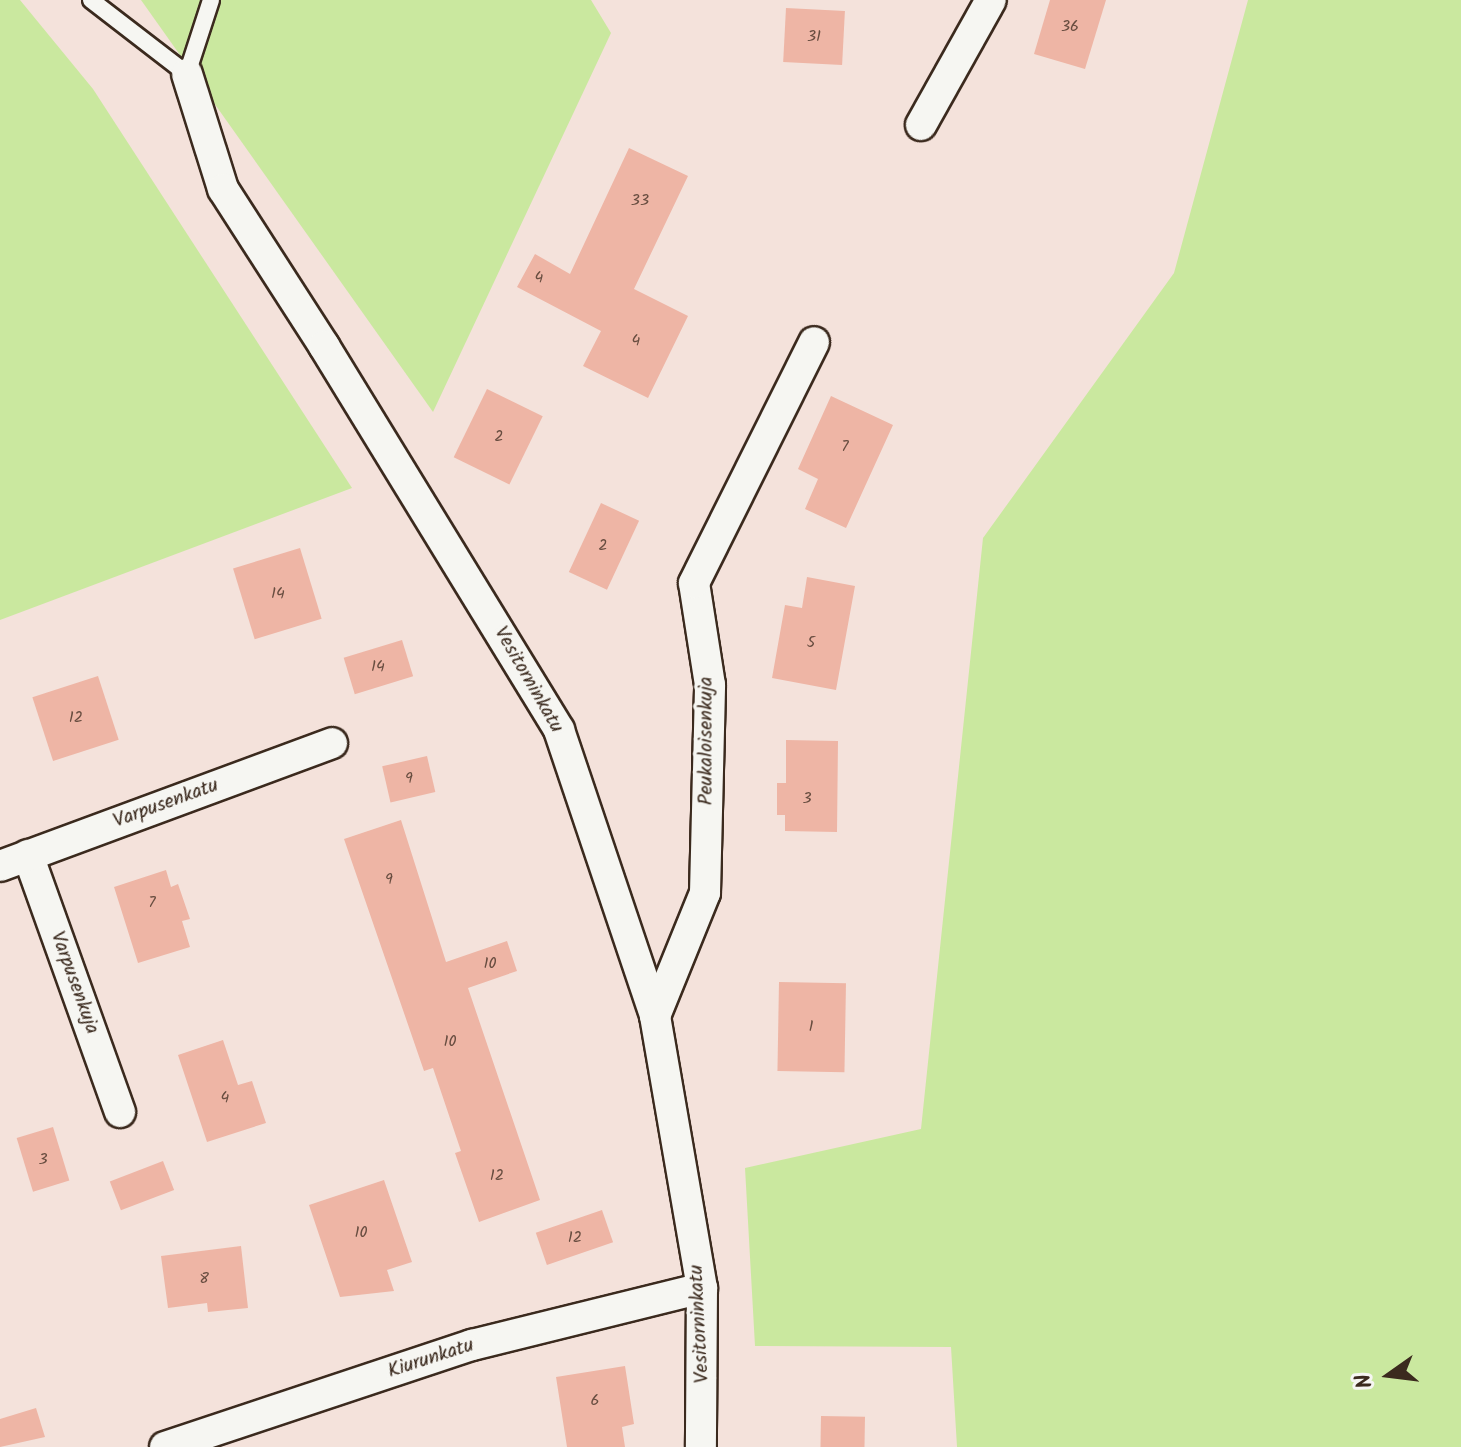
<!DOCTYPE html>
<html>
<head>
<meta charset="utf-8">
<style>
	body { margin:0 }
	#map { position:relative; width:1461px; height:1447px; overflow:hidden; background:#f4e2db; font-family:Kalam,sans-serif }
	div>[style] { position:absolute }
	.green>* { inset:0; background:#cae89f }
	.building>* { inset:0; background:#eeb5a5; transform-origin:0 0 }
	.roads { filter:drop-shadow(2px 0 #3b2a1e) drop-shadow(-2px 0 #3b2a1e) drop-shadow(0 2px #3b2a1e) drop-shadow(0 -2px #3b2a1e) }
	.service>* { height:16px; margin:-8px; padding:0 8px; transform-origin:8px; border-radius:8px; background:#f6f6f2 }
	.minor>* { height:30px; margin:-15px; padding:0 15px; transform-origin:15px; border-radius:15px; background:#f6f6f2 }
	span { translate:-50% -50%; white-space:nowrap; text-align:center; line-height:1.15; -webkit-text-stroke:7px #f6f6f2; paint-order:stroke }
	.number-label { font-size:16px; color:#684d40 }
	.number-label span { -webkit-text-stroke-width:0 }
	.street-label { font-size:20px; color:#3b2a1e }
	.north { position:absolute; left:1349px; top:1335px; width:80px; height:80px; -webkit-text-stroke:6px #f6f6f2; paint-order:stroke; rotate:256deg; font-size:22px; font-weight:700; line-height:32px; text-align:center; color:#3b2a1e }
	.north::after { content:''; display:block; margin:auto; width:28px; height:36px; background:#3b2a1e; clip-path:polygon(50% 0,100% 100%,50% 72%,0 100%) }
</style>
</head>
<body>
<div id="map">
	<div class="green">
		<div style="clip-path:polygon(0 0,20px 0,93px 89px,352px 488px,0 620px)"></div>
		<div style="clip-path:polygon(141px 0,591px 0,611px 33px,433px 412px)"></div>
		<div style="clip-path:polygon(1248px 0,1461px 0,1461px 1447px,957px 1447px,951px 1347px,755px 1346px,745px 1168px,921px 1129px,983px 538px,1174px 273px)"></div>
	</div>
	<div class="building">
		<div style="clip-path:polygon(1050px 0,1106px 0,1085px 69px,1034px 54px)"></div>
		<div style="left:786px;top:8px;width:59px;height:54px;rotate:3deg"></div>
		<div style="clip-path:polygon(629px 148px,688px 176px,634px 289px,688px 316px,648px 398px,583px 366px,601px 331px,517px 287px,535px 254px,570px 274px)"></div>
		<div style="left:487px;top:389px;width:62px;height:76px;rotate:26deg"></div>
		<div style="clip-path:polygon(831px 396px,893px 425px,846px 528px,805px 509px,818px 479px,798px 469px)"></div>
		<div style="left:601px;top:503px;width:42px;height:76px;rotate:25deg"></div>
		<div style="left:300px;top:548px;width:74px;height:70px;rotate:73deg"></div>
		<div style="clip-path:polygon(807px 577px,855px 586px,836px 690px,772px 678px,785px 605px,802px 608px)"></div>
		<div style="left:402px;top:640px;width:38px;height:61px;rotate:73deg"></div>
		<div style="left:98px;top:676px;width:67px;height:69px;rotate:72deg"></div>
		<div style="clip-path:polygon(786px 740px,838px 741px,837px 832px,785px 831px,785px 815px,777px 815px,777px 783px,786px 783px)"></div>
		<div style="left:427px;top:756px;width:37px;height:46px;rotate:77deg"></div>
		<div style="clip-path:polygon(401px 820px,446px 962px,507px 941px,517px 971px,468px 988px,540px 1200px,479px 1222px,455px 1153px,461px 1151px,433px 1068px,424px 1071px,344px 839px)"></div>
		<div style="clip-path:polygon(166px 870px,171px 887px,178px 884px,190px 919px,182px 921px,190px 947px,138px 963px,114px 887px)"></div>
		<div style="left:779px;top:982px;width:67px;height:89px;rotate:1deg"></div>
		<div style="clip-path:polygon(223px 1040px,238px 1085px,252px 1081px,266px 1123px,207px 1142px,178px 1055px)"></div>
		<div style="left:53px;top:1127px;width:56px;height:38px;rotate:73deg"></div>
		<div style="left:163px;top:1161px;width:31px;height:57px;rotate:69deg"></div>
		<div style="clip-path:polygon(384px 1180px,412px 1262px,387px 1270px,394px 1291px,340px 1297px,309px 1205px)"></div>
		<div style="left:602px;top:1210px;width:34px;height:70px;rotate:71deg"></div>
		<div style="clip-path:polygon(241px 1246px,248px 1308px,208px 1312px,207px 1303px,168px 1308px,161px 1256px)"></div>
		<div style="clip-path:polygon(625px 1366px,634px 1424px,622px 1427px,625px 1447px,567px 1447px,556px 1377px)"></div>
		<div style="clip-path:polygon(36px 1408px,45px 1437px,0 1447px,0 1419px)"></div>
		<div style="left:821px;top:1416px;width:44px;height:31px;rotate:1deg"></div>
	</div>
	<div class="roads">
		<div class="service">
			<div style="left:91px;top:0;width:121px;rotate:37.6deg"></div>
			<div style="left:187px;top:74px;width:78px;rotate:-72deg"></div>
		</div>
		<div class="minor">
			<div style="left:187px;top:74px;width:121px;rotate:72.6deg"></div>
			<div style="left:223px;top:189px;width:187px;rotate:57.2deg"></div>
			<div style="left:324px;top:346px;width:450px;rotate:58.5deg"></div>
			<div style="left:559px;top:730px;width:302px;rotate:71.4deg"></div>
			<div style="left:655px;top:1016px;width:276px;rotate:80.2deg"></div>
			<div style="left:702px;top:1288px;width:159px;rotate:90.4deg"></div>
			<div style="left:921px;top:125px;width:143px;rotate:-60.8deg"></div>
			<div style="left:28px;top:855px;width:273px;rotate:70.3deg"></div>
			<div style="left:0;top:866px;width:354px;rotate:-20.3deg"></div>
			<div style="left:655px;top:1016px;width:133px;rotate:-67.9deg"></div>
			<div style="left:705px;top:893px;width:208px;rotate:-88.6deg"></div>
			<div style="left:710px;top:685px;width:103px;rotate:-98.9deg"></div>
			<div style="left:694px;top:583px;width:269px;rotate:-63.5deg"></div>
			<div style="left:165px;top:1447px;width:324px;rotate:-18.4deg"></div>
			<div style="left:472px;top:1345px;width:237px;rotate:-13.9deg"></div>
		</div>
	</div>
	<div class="number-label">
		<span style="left:1070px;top:27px">36</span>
		<span style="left:814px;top:37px">31</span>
		<span style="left:640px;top:201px">33</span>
		<span style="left:539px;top:278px">4</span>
		<span style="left:636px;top:341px">4</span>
		<span style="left:499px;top:437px">2</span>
		<span style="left:845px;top:447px">7</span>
		<span style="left:603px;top:546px">2</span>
		<span style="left:278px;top:594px">14</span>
		<span style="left:811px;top:643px">5</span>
		<span style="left:378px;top:667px">14</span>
		<span style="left:76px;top:718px">12</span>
		<span style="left:409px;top:779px">9</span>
		<span style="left:807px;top:799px">3</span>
		<span style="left:389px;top:880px">9</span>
		<span style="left:152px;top:903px">7</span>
		<span style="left:490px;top:964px">10</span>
		<span style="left:811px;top:1027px">1</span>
		<span style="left:450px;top:1042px">10</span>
		<span style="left:225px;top:1098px">4</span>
		<span style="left:43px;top:1160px">3</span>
		<span style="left:497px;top:1176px">12</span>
		<span style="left:361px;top:1233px">10</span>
		<span style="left:575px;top:1238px">12</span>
		<span style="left:204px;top:1279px">8</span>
		<span style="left:595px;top:1401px">6</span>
	</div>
	<div class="street-label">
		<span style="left:528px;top:680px;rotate:60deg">Vesitorninkatu</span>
		<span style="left:707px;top:741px;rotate:-90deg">Peukaloisenkuja</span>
		<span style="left:166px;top:804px;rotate:-20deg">Varpusenkatu</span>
		<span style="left:74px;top:983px;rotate:70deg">Varpusenkuja</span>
		<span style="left:700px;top:1324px;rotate:-93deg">Vesitorninkatu</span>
		<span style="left:431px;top:1359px;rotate:-18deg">Kiurunkatu</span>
	</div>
	<div class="north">N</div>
</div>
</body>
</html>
